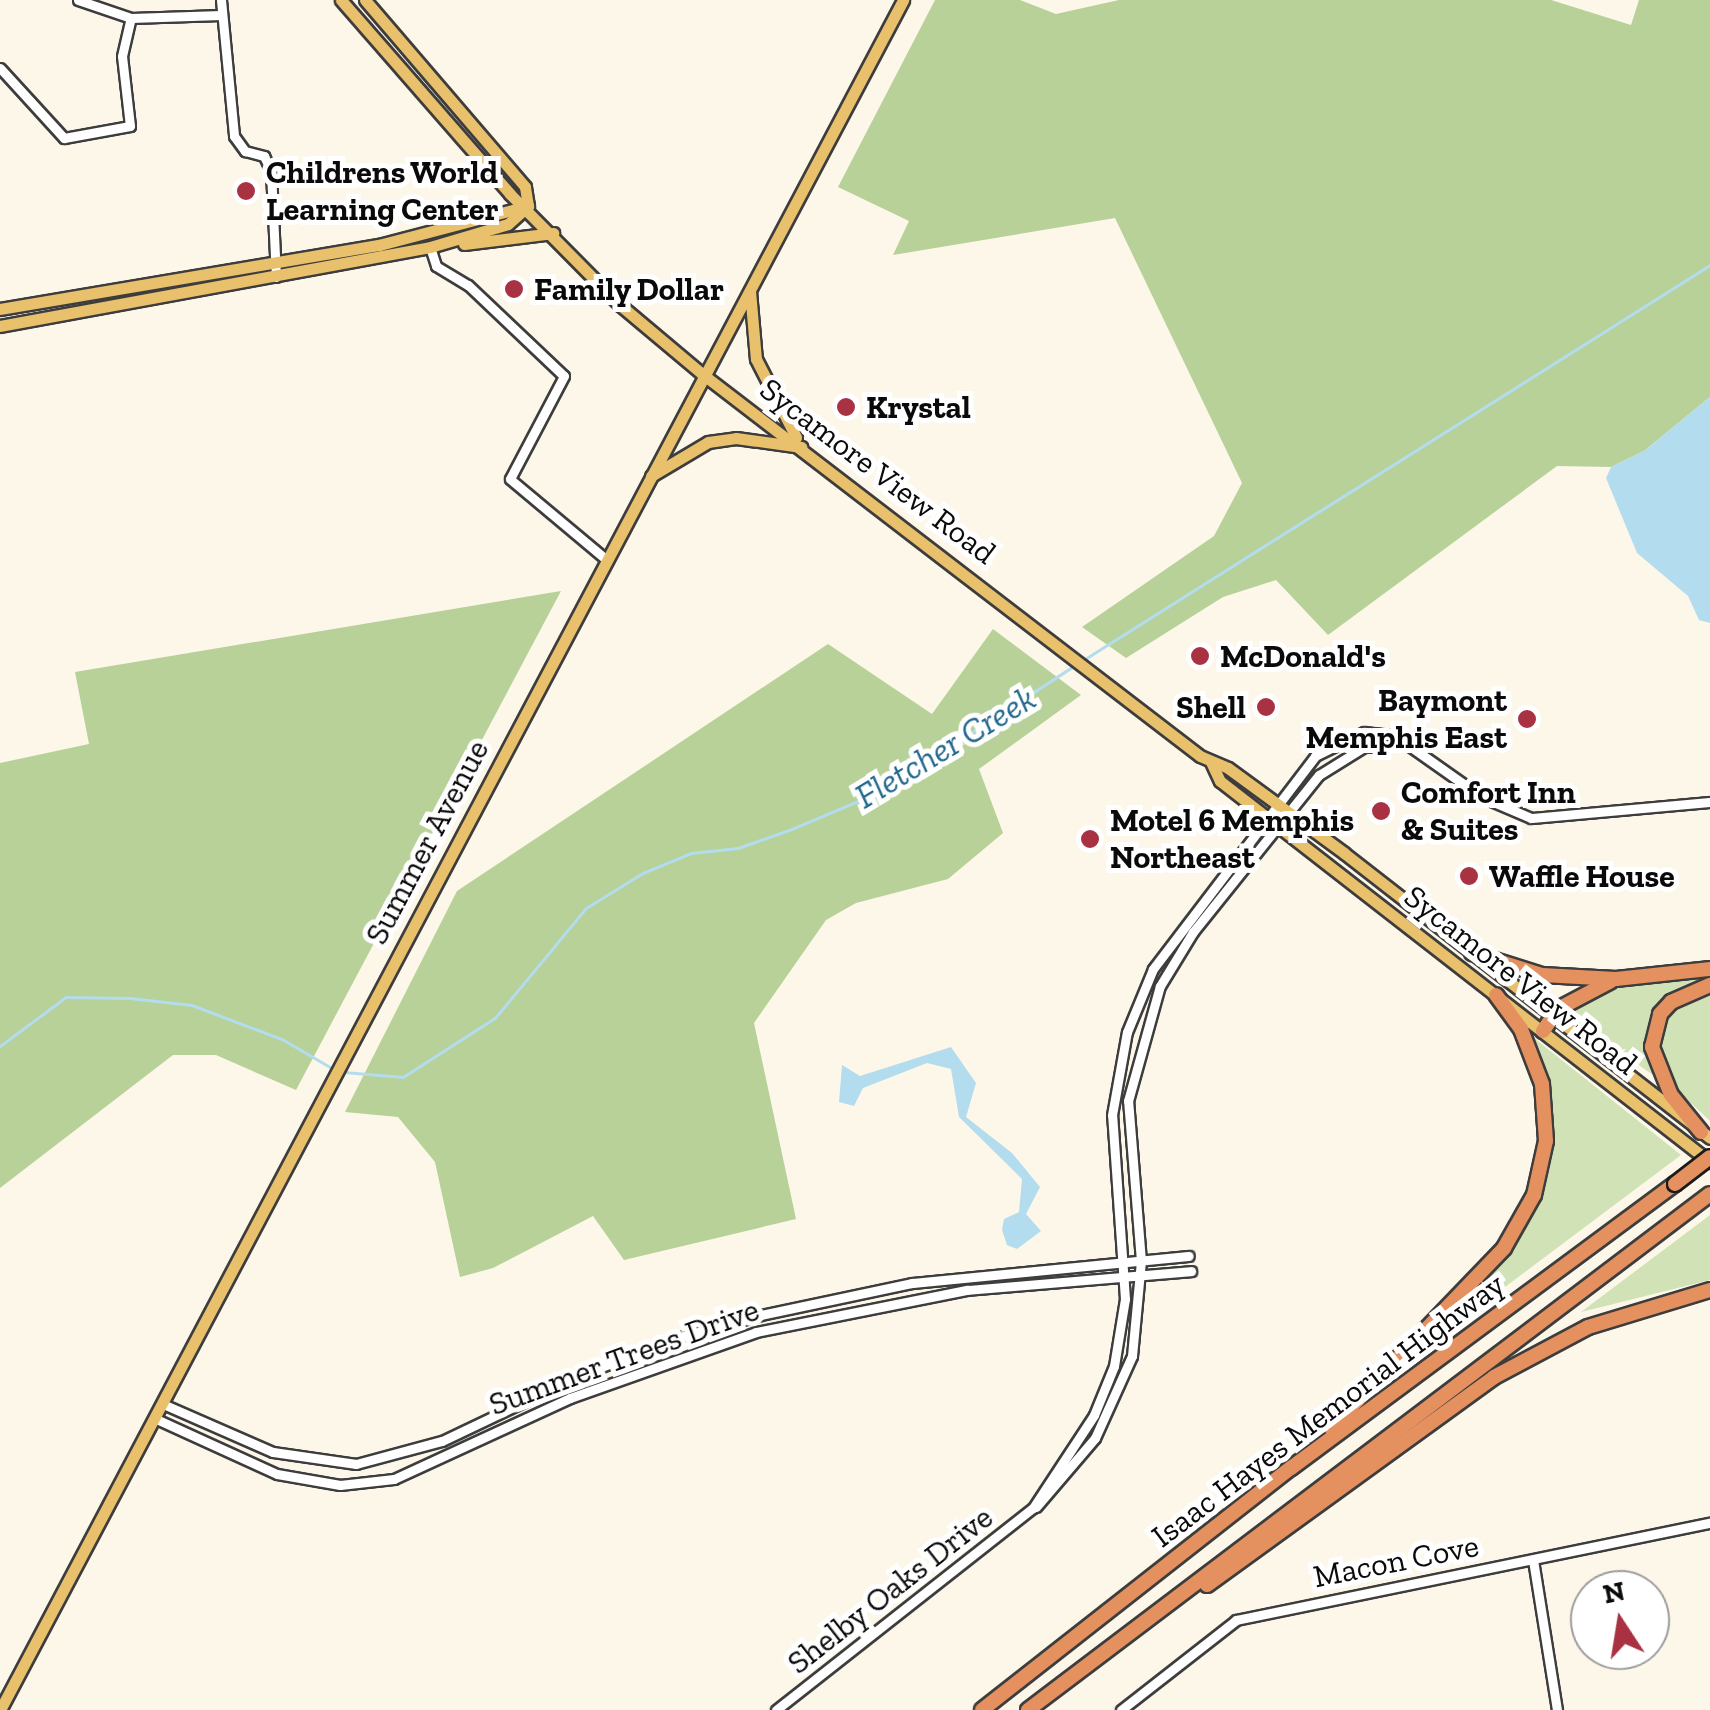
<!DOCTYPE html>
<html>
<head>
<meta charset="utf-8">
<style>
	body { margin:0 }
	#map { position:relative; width:1710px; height:1710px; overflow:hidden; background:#fdf7e9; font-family:"Zilla Slab",serif }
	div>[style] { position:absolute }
	.green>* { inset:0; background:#d1e2b7 }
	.forest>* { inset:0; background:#b7d198 }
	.water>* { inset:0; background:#b3ddee }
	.stream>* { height:2.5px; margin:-1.25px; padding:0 1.25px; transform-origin:1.25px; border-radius:1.25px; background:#b3ddee }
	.roads { filter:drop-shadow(2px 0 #3d3d3d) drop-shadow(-2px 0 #3d3d3d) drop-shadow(0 2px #3d3d3d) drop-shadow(0 -2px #3d3d3d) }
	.minor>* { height:9px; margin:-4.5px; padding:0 4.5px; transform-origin:4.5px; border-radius:4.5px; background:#fff }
	.major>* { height:11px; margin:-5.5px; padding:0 5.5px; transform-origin:5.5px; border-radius:5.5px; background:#e9c06c }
	.highway>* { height:14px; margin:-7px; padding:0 7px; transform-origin:7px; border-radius:7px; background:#e4905f }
	.bridges { filter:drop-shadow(2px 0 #1b1b1b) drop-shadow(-2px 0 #1b1b1b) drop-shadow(0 2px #1b1b1b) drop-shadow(0 -2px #1b1b1b) }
	.highway-bridge>* { height:14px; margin:-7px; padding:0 7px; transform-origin:7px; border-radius:7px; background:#e4905f }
	.dots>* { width:28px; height:28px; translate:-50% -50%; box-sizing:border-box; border:5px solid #fff; border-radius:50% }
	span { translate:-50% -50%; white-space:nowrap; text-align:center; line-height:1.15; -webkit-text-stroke:10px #fff; paint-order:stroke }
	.poi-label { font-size:32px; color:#0a0a0a; font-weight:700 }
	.left { translate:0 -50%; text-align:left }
	.right { translate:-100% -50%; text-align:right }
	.street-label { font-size:32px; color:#0a0a0a }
	.water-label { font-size:35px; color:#22678c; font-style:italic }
	.north { position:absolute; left:1570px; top:1570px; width:100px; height:100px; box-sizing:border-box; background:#fff; border:2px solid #9d9d9d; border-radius:50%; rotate:348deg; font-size:28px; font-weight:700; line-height:40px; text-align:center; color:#0a0a0a }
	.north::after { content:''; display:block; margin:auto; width:35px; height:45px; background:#a93242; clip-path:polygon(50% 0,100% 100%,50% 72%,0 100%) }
</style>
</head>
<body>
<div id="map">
	<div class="green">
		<div style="clip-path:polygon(1710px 972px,1710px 978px,1672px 992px,1653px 1012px,1647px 1037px,1653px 1075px,1565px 1013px,1565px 1007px,1617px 984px)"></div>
		<div style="clip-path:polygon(1710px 989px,1710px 1121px,1675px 1088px,1656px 1053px,1671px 1009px)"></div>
		<div style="clip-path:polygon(1529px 1034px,1681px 1155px,1425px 1347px,1504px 1260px,1544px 1185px,1551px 1128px)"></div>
		<div style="clip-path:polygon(1710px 1215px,1710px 1280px,1581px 1312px)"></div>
	</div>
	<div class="forest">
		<div style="clip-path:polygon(935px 0,1020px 0,1056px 14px,1119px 0,1551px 0,1631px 25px,1639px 0,1710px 0,1710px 397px,1644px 451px,1611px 467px,1557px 466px,1328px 635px,1276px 580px,1223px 597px,1126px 658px,1082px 627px,1214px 536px,1242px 483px,1115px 218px,893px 255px,909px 221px,838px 187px)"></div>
		<div style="clip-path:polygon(561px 591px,296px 1090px,216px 1055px,173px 1055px,0 1188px,0 763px,89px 744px,75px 672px)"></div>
		<div style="clip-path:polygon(993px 629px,1081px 695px,979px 769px,1003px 833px,948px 879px,856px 903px,826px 920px,754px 1023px,796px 1219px,624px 1260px,593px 1216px,493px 1268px,460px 1277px,435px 1162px,398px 1117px,345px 1112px,457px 891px,828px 644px,932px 714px)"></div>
	</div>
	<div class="water">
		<div style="clip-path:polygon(1710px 397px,1710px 623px,1699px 620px,1688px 596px,1637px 553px,1606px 478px,1611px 467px,1644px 451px)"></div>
		<div style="clip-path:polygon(951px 1047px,976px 1083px,966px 1117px,1012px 1153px,1040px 1187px,1026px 1214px,1041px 1231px,1017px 1249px,1007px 1245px,1002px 1230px,1004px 1219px,1019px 1212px,1022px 1179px,959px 1117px,951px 1069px,927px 1063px,863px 1088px,854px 1106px,839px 1102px,842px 1065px,860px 1076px)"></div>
	</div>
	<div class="stream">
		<div style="left:1085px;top:659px;width:739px;rotate:-32.23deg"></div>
		<div style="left:0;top:1046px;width:82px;rotate:-36.6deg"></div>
		<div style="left:66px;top:997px;width:64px;rotate:0.9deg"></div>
		<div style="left:130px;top:998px;width:62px;rotate:6.4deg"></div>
		<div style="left:192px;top:1005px;width:98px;rotate:20.8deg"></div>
		<div style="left:284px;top:1040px;width:56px;rotate:30.3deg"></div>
		<div style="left:344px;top:1072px;width:59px;rotate:4.8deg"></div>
		<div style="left:403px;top:1077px;width:109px;rotate:-32.7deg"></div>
		<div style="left:495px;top:1018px;width:143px;rotate:-50.4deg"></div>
		<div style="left:586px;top:908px;width:67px;rotate:-31.6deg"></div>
		<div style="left:643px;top:873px;width:52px;rotate:-22.6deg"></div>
		<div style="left:691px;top:853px;width:47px;rotate:-6.1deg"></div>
		<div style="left:738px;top:848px;width:57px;rotate:-19.4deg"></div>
		<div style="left:792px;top:829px;width:98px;rotate:-22.9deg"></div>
		<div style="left:882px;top:791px;width:229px;rotate:-33.1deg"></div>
	</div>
	<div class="roads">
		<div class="minor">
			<div style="left:78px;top:0;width:56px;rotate:18.8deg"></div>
			<div style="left:131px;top:18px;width:90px;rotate:-1.9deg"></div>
			<div style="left:221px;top:0;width:137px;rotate:84.5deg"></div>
			<div style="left:234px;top:136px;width:19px;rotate:54deg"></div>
			<div style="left:245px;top:151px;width:20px;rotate:15deg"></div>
			<div style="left:264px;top:156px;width:17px;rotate:65deg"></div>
			<div style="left:271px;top:171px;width:106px;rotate:87.3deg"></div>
			<div style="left:0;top:68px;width:95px;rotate:47.6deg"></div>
			<div style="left:64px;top:138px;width:67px;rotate:-10.3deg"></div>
			<div style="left:130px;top:126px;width:70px;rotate:-96.5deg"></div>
			<div style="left:122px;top:56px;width:39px;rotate:-77deg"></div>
			<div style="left:430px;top:247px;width:20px;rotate:72deg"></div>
			<div style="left:436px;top:266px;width:37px;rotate:31deg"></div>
			<div style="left:468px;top:285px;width:132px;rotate:43.5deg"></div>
			<div style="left:564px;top:376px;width:116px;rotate:117.7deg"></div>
			<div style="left:510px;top:479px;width:126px;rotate:39.9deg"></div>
			<div style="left:163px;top:1404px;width:120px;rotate:23.6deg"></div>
			<div style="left:273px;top:1452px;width:84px;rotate:8.2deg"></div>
			<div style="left:356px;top:1464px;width:89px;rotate:-15deg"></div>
			<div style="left:442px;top:1441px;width:148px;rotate:-25.5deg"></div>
			<div style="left:576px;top:1377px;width:103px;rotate:-21.6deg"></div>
			<div style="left:672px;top:1339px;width:92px;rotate:-15.1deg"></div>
			<div style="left:761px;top:1315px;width:154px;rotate:-12deg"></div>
			<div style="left:912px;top:1283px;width:278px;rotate:-5.6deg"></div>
			<div style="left:154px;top:1418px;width:135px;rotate:24.5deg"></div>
			<div style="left:277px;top:1474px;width:64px;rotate:9.9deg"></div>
			<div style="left:340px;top:1485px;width:54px;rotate:-6.3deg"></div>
			<div style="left:394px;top:1479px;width:194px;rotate:-24.7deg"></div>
			<div style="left:570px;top:1398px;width:197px;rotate:-19.5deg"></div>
			<div style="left:756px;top:1332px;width:215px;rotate:-11.3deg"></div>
			<div style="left:967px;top:1290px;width:225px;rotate:-4.8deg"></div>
			<div style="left:1036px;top:1507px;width:91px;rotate:-49.5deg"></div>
			<div style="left:1095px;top:1438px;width:90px;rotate:-65.7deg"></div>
			<div style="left:1132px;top:1356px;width:95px;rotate:-84.6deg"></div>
			<div style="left:1141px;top:1261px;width:161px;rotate:-94.6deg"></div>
			<div style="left:1128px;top:1101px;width:119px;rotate:-74.5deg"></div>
			<div style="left:1160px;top:986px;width:63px;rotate:-58.6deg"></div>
			<div style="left:1193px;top:932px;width:201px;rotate:-51.3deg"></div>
			<div style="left:1319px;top:775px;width:53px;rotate:-31.9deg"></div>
			<div style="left:1364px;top:747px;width:47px;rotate:-2.4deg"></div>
			<div style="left:1533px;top:1560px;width:152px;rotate:80.9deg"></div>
			<div style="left:776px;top:1710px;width:327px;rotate:-38.2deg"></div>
			<div style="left:1033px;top:1508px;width:111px;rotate:-56.7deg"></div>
			<div style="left:1094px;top:1415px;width:53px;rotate:-67.8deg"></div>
			<div style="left:1114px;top:1366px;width:68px;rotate:-80.7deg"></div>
			<div style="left:1125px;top:1299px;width:184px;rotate:-94deg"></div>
			<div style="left:1112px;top:1115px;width:84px;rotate:-79.8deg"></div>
			<div style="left:1127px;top:1032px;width:68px;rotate:-67.6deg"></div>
			<div style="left:1153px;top:969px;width:268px;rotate:-52.7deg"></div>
			<div style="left:1315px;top:756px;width:55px;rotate:-26.1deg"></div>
			<div style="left:1364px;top:732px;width:30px;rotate:6deg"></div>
			<div style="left:1394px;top:735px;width:108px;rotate:35.2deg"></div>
			<div style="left:1482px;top:797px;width:53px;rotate:23.2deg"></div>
			<div style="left:1531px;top:818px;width:180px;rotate:-5.1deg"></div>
			<div style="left:1121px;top:1710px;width:146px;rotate:-38deg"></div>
			<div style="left:1236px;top:1620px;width:484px;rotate:-11.6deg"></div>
		</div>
		<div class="major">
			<div style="left:341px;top:0;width:257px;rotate:48.9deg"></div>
			<div style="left:510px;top:194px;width:156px;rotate:45.3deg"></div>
			<div style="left:620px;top:305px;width:106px;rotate:40deg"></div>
			<div style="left:701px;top:373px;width:629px;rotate:37.51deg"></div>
			<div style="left:1200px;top:756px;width:30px;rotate:23deg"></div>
			<div style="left:1228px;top:768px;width:144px;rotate:36.2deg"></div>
			<div style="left:1344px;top:853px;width:464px;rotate:37.9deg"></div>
			<div style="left:365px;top:0;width:246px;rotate:49.4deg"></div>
			<div style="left:525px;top:187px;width:19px;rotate:81deg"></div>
			<div style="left:464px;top:244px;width:90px;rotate:-7deg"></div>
			<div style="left:750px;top:291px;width:68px;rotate:85deg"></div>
			<div style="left:756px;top:359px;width:88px;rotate:62.9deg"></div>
			<div style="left:0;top:309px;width:384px;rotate:-9.6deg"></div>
			<div style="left:379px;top:245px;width:154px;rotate:-14.7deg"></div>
			<div style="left:0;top:326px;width:437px;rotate:-10.4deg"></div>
			<div style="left:430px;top:247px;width:81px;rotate:-16.4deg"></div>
			<div style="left:508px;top:224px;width:27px;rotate:-42deg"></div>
			<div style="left:651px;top:476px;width:66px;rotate:-30.8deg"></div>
			<div style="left:708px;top:442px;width:28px;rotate:-8deg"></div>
			<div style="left:736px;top:438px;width:66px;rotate:7.9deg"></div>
			<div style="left:1211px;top:762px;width:21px;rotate:65deg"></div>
			<div style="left:1220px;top:781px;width:621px;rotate:37.87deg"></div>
			<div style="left:0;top:1710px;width:1934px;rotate:-62.16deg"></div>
		</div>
		<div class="highway">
			<div style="left:1472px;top:953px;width:73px;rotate:17.4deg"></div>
			<div style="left:1542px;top:975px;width:74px;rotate:3.1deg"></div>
			<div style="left:1616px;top:979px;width:95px;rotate:-6.1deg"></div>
			<div style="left:1543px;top:1031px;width:27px;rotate:-56deg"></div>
			<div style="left:1558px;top:1009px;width:60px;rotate:-27.8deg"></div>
			<div style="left:1701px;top:1132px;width:48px;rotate:-129deg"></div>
			<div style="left:1671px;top:1095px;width:52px;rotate:-111.6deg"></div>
			<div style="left:1652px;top:1047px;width:34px;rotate:-76deg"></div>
			<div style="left:1660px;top:1014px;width:16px;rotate:-47deg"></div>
			<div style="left:1671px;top:1002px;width:43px;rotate:-23.6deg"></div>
			<div style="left:1331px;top:1428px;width:250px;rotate:-46.1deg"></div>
			<div style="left:1504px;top:1248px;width:61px;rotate:-60.5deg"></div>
			<div style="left:1534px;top:1195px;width:55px;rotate:-77.5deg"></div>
			<div style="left:1546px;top:1141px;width:57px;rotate:-94deg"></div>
			<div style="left:1542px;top:1084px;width:59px;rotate:-110.9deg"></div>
			<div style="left:1521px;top:1029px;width:42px;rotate:-126.3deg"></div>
			<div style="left:1207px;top:1585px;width:354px;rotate:-35.9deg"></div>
			<div style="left:1494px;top:1377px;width:106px;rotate:-28deg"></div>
			<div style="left:1588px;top:1327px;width:127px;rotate:-16.9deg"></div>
			<div style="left:982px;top:1710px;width:392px;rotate:-38.1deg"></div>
			<div style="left:1291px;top:1468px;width:478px;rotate:-36.5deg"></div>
			<div style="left:1028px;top:1710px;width:855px;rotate:-37.11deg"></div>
		</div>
	</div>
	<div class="bridges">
		<div class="highway-bridge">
			<div style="left:1675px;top:1184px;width:44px;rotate:-37.6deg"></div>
		</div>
	</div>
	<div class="dots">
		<div style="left:246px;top:191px;background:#a93242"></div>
		<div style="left:514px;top:289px;background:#a93242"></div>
		<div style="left:846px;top:407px;background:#a93242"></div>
		<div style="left:1200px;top:656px;background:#a93242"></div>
		<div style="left:1266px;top:707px;background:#a93242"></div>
		<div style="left:1527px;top:719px;background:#a93242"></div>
		<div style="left:1381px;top:811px;background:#a93242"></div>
		<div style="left:1090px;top:839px;background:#a93242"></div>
		<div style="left:1469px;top:876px;background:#a93242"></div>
	</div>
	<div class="poi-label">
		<span class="left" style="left:266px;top:191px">Childrens World<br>Learning Center</span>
		<span class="left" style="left:534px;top:289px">Family Dollar</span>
		<span class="left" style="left:866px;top:407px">Krystal</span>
		<span class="left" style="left:1220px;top:656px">McDonald's</span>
		<span class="right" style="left:1507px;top:719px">Baymont<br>Memphis East</span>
		<span class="right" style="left:1246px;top:707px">Shell</span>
		<span class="left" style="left:1401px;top:811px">Comfort Inn<br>&amp; Suites</span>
		<span class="left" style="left:1110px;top:839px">Motel 6 Memphis<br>Northeast</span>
		<span class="left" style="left:1489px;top:876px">Waffle House</span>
	</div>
	<div class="street-label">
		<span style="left:878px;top:471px;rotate:37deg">Sycamore View Road</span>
		<span style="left:427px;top:842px;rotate:-62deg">Summer Avenue</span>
		<span style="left:1521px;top:980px;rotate:38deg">Sycamore View Road</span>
		<span style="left:624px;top:1357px;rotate:-20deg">Summer Trees Drive</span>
		<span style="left:1328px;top:1410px;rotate:-37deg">Isaac Hayes Memorial Highway</span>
		<span style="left:1396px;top:1561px;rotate:-11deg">Macon Cove</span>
		<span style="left:890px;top:1590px;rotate:-38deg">Shelby Oaks Drive</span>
	</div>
	<div class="water-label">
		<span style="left:945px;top:747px;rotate:-31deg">Fletcher Creek</span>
	</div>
	<div class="north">N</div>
</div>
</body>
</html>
